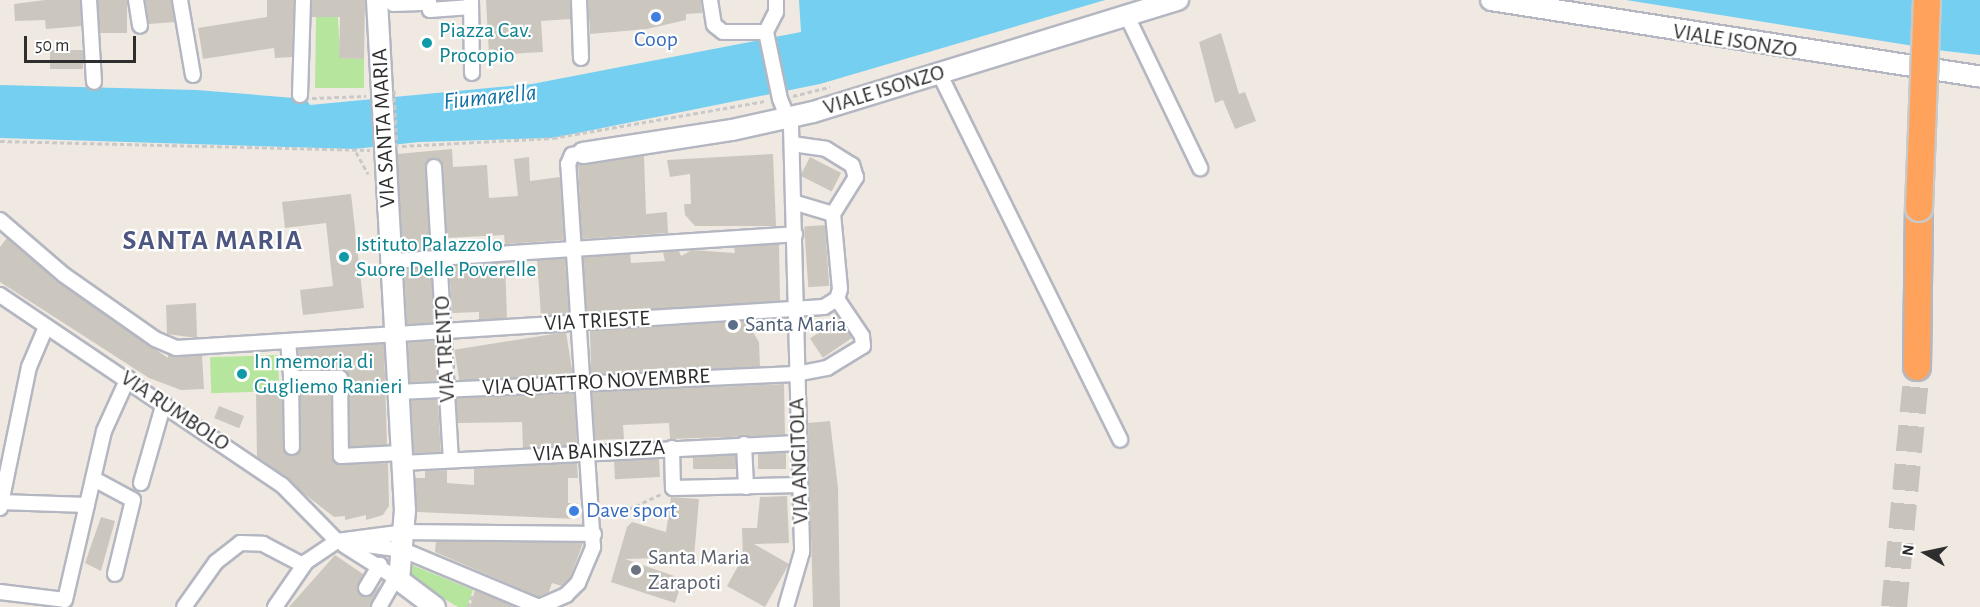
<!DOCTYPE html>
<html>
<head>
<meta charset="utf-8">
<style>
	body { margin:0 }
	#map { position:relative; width:1980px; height:607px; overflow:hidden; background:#efe9e1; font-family:"Alegreya Sans",sans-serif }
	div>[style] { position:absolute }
	.green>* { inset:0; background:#b6e59e; transform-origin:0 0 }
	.water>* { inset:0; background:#75cff0 }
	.building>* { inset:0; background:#cbc7bf; transform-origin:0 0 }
	.highway-tunnel>* { height:26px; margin-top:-13px; transform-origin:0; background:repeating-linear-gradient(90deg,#c8c4bd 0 26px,transparent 0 39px) }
	.path>* { height:3px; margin-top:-1.5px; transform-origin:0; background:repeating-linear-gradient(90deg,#c9c9c9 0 4.5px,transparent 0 7.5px) }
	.roads { filter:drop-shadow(2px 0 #b4b7c1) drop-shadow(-2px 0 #b4b7c1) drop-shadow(0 2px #b4b7c1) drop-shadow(0 -2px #b4b7c1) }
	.street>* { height:14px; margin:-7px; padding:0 7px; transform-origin:7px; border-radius:7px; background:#fff }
	.secondary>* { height:20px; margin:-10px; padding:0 10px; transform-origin:10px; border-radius:10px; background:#fff }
	.highway>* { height:26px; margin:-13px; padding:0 13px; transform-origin:13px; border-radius:13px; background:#ffa35c }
	.path-bridge>* { height:3px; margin-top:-1.5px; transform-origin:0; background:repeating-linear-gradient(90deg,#c9c9c9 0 4.5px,transparent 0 7.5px) }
	.bridges { filter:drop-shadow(2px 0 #c9c9c9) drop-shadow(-2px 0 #c9c9c9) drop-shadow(0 2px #c9c9c9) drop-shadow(0 -2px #c9c9c9) }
	.highway-bridge>* { height:26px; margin:-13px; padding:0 13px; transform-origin:13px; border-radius:13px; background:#ffa35c }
	.dots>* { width:16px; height:16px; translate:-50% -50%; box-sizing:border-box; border:3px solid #fff; border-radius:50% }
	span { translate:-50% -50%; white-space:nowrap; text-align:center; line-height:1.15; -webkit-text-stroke:4.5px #fff; paint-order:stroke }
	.culture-label { font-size:22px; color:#0d838f }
	.left { translate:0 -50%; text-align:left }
	.shop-label { font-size:22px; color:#366cbe }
	.street-label { font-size:22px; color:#2e2e2e }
	.service-label { font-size:22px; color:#4e5e75 }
	.worship-label { font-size:22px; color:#5b616d }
	.water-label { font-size:24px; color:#0d6fa3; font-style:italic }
	.district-label { font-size:28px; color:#4d5680; font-weight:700; letter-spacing:1.5px }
	.north { position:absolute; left:1896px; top:523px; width:60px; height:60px; -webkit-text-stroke:4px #fff; paint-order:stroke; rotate:279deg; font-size:16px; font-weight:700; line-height:24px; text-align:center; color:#2e2e2e }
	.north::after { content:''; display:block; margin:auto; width:21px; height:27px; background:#2e2e2e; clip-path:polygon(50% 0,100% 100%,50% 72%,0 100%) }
	.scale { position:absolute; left:24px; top:36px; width:112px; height:27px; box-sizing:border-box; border:3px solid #2e2e2e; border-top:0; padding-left:8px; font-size:18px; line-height:21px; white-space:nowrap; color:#2e2e2e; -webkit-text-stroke:4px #fff; paint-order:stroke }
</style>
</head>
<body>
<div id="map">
	<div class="green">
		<div style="clip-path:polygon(316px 17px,338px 17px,340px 58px,364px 59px,364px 88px,315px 88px)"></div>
		<div style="left:278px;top:355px;width:36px;height:68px;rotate:88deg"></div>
		<div style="clip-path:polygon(407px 563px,473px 590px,467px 607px,458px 607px,402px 574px)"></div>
	</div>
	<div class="water">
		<div style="clip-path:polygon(799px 0,1105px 0,820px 84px,553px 138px,419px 142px,354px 149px,0 138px,0 85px,197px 90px,306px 99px,310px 105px,532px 84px,801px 32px)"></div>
		<div style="clip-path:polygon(1626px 0,1980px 0,1980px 55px,1945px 51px)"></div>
	</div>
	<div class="building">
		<div style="clip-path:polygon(45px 0,80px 0,82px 26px,46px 29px,45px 20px,15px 21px,14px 4px)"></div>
		<div style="left:98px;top:0;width:29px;height:33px"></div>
		<div style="clip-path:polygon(145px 0,171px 0,175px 22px,149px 24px)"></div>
		<div style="clip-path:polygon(267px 0,294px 0,292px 57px,275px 58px,274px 48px,203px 59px,198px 28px,267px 17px)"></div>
		<div style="clip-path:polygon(312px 0,365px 0,364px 59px,339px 58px,340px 17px,311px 17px)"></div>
		<div style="clip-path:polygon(486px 0,570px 0,571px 19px,541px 21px,543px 52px,489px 55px)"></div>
		<div style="clip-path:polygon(588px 0,701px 0,702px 13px,686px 14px,686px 20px,647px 29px,590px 34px)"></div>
		<div style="clip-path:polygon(1221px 33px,1239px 94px,1245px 92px,1256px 121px,1235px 129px,1223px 100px,1215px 103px,1199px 42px)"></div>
		<div style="left:50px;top:50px;width:33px;height:19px"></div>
		<div style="clip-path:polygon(452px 149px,453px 167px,487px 165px,489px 198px,518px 196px,514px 159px,529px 157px,530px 181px,560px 177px,564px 240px,505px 244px,504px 235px,447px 238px,443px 166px,433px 158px,425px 168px,430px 249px,403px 251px,397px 154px)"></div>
		<div style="clip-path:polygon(773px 154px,776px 226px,695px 226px,685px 215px,684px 204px,691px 204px,690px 174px,670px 177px,667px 160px)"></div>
		<div style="clip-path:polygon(644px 156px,646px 214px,667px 212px,668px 233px,582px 239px,578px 164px)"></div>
		<div style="left:810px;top:157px;width:35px;height:21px;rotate:27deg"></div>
		<div style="clip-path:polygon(351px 194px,364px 308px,303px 315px,300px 290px,333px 286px,326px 223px,285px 228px,282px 202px)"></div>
		<div style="left:825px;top:225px;width:61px;height:21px;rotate:86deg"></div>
		<div style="clip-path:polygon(7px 238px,59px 282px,168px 358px,168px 354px,202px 355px,204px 389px,181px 390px,149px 378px,0 282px,0 247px)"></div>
		<div style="clip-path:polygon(779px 244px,780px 301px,587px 313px,583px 257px,630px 254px,631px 263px,665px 261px,663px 252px,679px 251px,681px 256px,692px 250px,735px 253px,734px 247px)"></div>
		<div style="left:565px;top:258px;width:56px;height:28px;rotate:86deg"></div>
		<div style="clip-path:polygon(505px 262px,507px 318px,479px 320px,479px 312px,452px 313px,449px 266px)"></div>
		<div style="left:431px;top:267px;width:56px;height:27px;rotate:87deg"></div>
		<div style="clip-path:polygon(196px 303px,197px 338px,167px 334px,166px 305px)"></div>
		<div style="left:839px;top:319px;width:23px;height:35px;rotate:56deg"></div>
		<div style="clip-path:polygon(746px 321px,759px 342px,760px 367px,591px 374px,590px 331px)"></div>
		<div style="left:566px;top:332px;width:44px;height:113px;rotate:81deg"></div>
		<div style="left:435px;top:341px;width:40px;height:27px;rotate:87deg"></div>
		<div style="clip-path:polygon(384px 344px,387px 445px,350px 447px,348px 374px,340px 369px,299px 369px,298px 349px)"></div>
		<div style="clip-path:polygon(784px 384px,785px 435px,670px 439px,669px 423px,623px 425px,624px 439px,595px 440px,592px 392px)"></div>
		<div style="clip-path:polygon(300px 387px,331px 387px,332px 456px,336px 464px,388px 463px,389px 506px,383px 515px,366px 520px,366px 515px,345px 520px,345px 516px,334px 517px,257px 457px,256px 394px,282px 393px,283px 448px,293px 456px,301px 447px)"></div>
		<div style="clip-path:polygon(574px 393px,577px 445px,523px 448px,522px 422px,458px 423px,456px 398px)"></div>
		<div style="left:438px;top:399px;width:53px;height:27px;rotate:87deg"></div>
		<div style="left:219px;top:406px;width:27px;height:13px;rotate:22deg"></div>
		<div style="clip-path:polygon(830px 421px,838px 488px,840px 607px,813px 607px,808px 423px)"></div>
		<div style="left:786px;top:453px;width:16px;height:28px;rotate:90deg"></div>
		<div style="left:736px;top:455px;width:14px;height:43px;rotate:90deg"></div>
		<div style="left:659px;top:459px;width:18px;height:45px;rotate:87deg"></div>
		<div style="clip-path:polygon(577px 463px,578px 478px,568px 478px,568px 503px,578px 503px,578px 519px,417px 512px,415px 478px,425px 478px,425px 471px,447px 470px,447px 483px,474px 485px,474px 468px)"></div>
		<div style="clip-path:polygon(787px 496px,789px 543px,754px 544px,789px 564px,765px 607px,727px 586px,743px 557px,742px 528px,757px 528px,760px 497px)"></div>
		<div style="clip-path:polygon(671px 497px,699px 499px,694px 557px,625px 559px,683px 579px,675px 603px,611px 582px,627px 527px,632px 522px,666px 532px)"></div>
		<div style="clip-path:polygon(101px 517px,115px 521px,101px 571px,85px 563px)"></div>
		<div style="clip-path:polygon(436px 541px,583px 543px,570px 578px,562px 586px,552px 583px,549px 592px,539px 597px,435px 552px)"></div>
		<div style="clip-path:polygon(335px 555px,363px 574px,366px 570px,357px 587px,362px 596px,371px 596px,384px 581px,370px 607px,289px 607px)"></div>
		<div style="clip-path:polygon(475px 590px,516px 607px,470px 607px)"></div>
	</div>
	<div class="highway-tunnel">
		<div style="left:1894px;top:607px;width:241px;rotate:-84.5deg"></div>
	</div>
	<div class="path">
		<div style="left:793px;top:96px;width:38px;rotate:-14deg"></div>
		<div style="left:312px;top:98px;width:54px;rotate:-2.1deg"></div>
		<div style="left:0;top:141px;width:370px;rotate:1.4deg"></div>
		<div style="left:402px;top:146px;width:151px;rotate:-3deg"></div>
		<div style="left:553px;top:138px;width:216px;rotate:-9.9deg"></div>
		<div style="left:356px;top:152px;width:25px;rotate:61deg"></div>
		<div style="left:605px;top:509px;width:24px"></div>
		<div style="left:629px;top:509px;width:35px;rotate:-25deg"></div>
		<div style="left:468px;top:607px;width:15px;rotate:-70deg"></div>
	</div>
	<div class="roads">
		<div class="street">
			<div style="left:89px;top:0;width:82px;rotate:86.5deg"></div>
			<div style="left:136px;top:0;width:26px;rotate:81deg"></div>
			<div style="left:180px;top:0;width:76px;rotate:80.2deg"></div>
			<div style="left:471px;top:0;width:73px;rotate:89.2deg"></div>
			<div style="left:579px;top:0;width:58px;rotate:88deg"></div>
			<div style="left:710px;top:0;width:25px;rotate:81deg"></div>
			<div style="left:714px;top:25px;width:11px;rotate:38deg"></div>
			<div style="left:723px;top:32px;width:43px"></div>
			<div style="left:776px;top:0;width:12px;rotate:90deg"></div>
			<div style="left:776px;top:12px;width:22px;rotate:117deg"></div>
			<div style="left:766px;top:32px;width:68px;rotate:78.2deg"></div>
			<div style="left:780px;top:99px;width:29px;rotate:68deg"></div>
			<div style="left:791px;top:126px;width:426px;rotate:88.5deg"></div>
			<div style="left:802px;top:552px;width:57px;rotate:106.2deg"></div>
			<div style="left:393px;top:4px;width:36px;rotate:-2deg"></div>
			<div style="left:429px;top:3px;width:7px;rotate:82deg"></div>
			<div style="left:430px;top:10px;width:41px;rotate:-4.2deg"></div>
			<div style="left:1127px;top:16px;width:169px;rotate:64.3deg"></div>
			<div style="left:939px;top:73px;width:409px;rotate:63.7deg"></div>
			<div style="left:300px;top:95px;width:95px;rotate:-88.2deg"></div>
			<div style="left:792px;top:144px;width:34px;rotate:8deg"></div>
			<div style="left:826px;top:149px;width:31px;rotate:32deg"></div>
			<div style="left:852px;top:165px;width:13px;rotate:72deg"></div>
			<div style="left:856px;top:177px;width:44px;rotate:121.9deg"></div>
			<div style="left:434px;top:167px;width:293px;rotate:86.7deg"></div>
			<div style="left:0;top:220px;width:84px;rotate:40.7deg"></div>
			<div style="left:64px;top:275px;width:111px;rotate:35.1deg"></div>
			<div style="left:155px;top:339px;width:23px;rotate:23deg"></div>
			<div style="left:176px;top:348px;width:649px;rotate:-3.62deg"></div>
			<div style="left:824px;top:307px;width:15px;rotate:-32deg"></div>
			<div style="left:837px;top:299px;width:10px;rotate:-73deg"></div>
			<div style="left:840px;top:289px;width:75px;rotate:-95.3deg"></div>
			<div style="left:833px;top:214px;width:42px;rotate:-163.3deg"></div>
			<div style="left:392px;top:261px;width:404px;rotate:-3.8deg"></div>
			<div style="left:0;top:295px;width:340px;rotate:34deg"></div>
			<div style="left:282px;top:485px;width:78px;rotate:45.5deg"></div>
			<div style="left:337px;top:541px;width:67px;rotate:7.8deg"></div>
			<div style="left:403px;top:550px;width:147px;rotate:22.7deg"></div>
			<div style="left:539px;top:607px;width:30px;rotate:-24deg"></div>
			<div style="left:566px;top:595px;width:17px;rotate:-45deg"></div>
			<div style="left:578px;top:583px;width:39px;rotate:-67deg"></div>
			<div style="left:593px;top:547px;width:384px;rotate:-93.7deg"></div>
			<div style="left:568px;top:164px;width:10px;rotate:-66deg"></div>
			<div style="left:572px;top:155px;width:11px;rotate:-10deg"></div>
			<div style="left:288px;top:341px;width:37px;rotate:85deg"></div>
			<div style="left:291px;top:378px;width:49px"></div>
			<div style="left:340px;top:378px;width:78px;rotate:89.3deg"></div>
			<div style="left:341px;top:456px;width:60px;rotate:-2.9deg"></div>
			<div style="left:291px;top:378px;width:69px;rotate:89.2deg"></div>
			<div style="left:397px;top:392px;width:399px;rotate:-2.6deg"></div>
			<div style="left:796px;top:374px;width:32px;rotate:-11deg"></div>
			<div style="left:827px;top:368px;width:42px;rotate:-31.4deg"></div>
			<div style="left:863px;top:346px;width:10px;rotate:-96deg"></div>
			<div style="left:862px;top:336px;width:45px;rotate:-124deg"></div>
			<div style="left:744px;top:444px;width:43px;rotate:87.3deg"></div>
			<div style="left:672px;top:448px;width:40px;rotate:88.6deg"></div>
			<div style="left:673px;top:488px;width:126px;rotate:-1.4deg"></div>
			<div style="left:402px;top:463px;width:396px;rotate:-2.9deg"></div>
			<div style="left:94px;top:479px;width:44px;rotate:28.3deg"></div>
			<div style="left:133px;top:500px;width:76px;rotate:103.7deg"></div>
			<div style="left:141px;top:483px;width:83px;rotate:-74deg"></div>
			<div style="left:0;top:502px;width:87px;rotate:2deg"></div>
			<div style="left:0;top:508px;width:144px;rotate:-78.4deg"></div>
			<div style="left:29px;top:367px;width:43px;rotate:-67deg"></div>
			<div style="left:344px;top:545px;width:65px;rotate:32.5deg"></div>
			<div style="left:366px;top:588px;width:27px;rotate:-59deg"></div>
			<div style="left:0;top:592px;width:65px;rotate:7deg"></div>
			<div style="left:65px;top:600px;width:173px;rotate:-77deg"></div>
			<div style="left:104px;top:431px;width:58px;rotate:-65.6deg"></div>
			<div style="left:184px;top:607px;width:55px;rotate:-54.6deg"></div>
			<div style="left:216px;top:562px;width:31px;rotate:-38deg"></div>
			<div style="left:240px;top:543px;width:23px;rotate:2deg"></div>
			<div style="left:263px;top:544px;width:45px;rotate:27.7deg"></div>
			<div style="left:275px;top:607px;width:55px;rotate:-55.4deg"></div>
			<div style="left:306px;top:562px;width:37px;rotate:-34deg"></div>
			<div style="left:337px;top:541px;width:69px;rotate:-7.5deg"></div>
			<div style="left:405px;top:532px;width:189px;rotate:0.6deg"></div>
			<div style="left:379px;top:607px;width:34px;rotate:-60deg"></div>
		</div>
		<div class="secondary">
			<div style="left:377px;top:0;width:511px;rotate:86.86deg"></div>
			<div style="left:405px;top:510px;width:70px;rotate:94.9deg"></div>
			<div style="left:399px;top:580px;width:45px;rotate:36.9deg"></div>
			<div style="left:1491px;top:0;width:495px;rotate:8.9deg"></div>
			<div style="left:583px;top:153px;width:151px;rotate:-8.8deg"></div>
			<div style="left:732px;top:130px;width:83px;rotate:-12.5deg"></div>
			<div style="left:813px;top:112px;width:382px;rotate:-17.1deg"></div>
		</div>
		<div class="highway">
			<div style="left:1917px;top:367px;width:159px;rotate:-89.3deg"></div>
		</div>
	</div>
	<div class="path-bridge">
		<div style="left:394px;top:90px;width:59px;rotate:87.1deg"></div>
	</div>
	<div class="bridges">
		<div class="highway-bridge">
			<div style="left:1919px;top:208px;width:208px;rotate:-87.8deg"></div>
		</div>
	</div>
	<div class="dots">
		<div style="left:656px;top:17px;background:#3f7fe0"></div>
		<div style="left:427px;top:43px;background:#0f9aa8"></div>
		<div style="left:344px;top:257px;background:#0f9aa8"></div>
		<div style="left:733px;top:325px;background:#5c6f8a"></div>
		<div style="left:242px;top:374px;background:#0f9aa8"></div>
		<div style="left:574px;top:511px;background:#3f7fe0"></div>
		<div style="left:636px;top:570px;background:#6b7280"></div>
	</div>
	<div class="culture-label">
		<span class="left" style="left:439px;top:43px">Piazza Cav.<br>Procopio</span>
		<span class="left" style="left:356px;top:257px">Istituto Palazzolo<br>Suore Delle Poverelle</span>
		<span class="left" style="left:254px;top:374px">In memoria di<br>Gugliemo Ranieri</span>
	</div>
	<div class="shop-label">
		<span style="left:656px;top:40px">Coop</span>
		<span class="left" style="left:586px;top:511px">Dave sport</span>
	</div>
	<div class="street-label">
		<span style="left:1735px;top:41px;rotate:9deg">VIALE ISONZO</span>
		<span style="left:884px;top:90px;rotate:-17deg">VIALE ISONZO</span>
		<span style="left:384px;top:128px;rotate:-93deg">VIA SANTA MARIA</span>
		<span style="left:597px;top:321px;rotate:-3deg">VIA TRIESTE</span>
		<span style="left:445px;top:349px;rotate:-93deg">VIA TRENTO</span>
		<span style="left:596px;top:382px;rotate:-3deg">VIA QUATTRO NOVEMBRE</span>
		<span style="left:175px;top:411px;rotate:34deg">VIA RUMBOLO</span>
		<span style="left:599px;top:451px;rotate:-3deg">VIA BAINSIZZA</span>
		<span style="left:799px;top:461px;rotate:-92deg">VIA ANGITOLA</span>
	</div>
	<div class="service-label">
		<span class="left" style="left:745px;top:325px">Santa Maria</span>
	</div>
	<div class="worship-label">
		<span class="left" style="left:648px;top:570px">Santa Maria<br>Zarapoti</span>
	</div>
	<div class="water-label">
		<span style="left:490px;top:98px;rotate:-6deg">Fiumarella</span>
	</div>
	<div class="district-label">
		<span style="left:213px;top:241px">SANTA MARIA</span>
	</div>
	<div class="north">N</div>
	<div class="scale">50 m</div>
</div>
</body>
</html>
